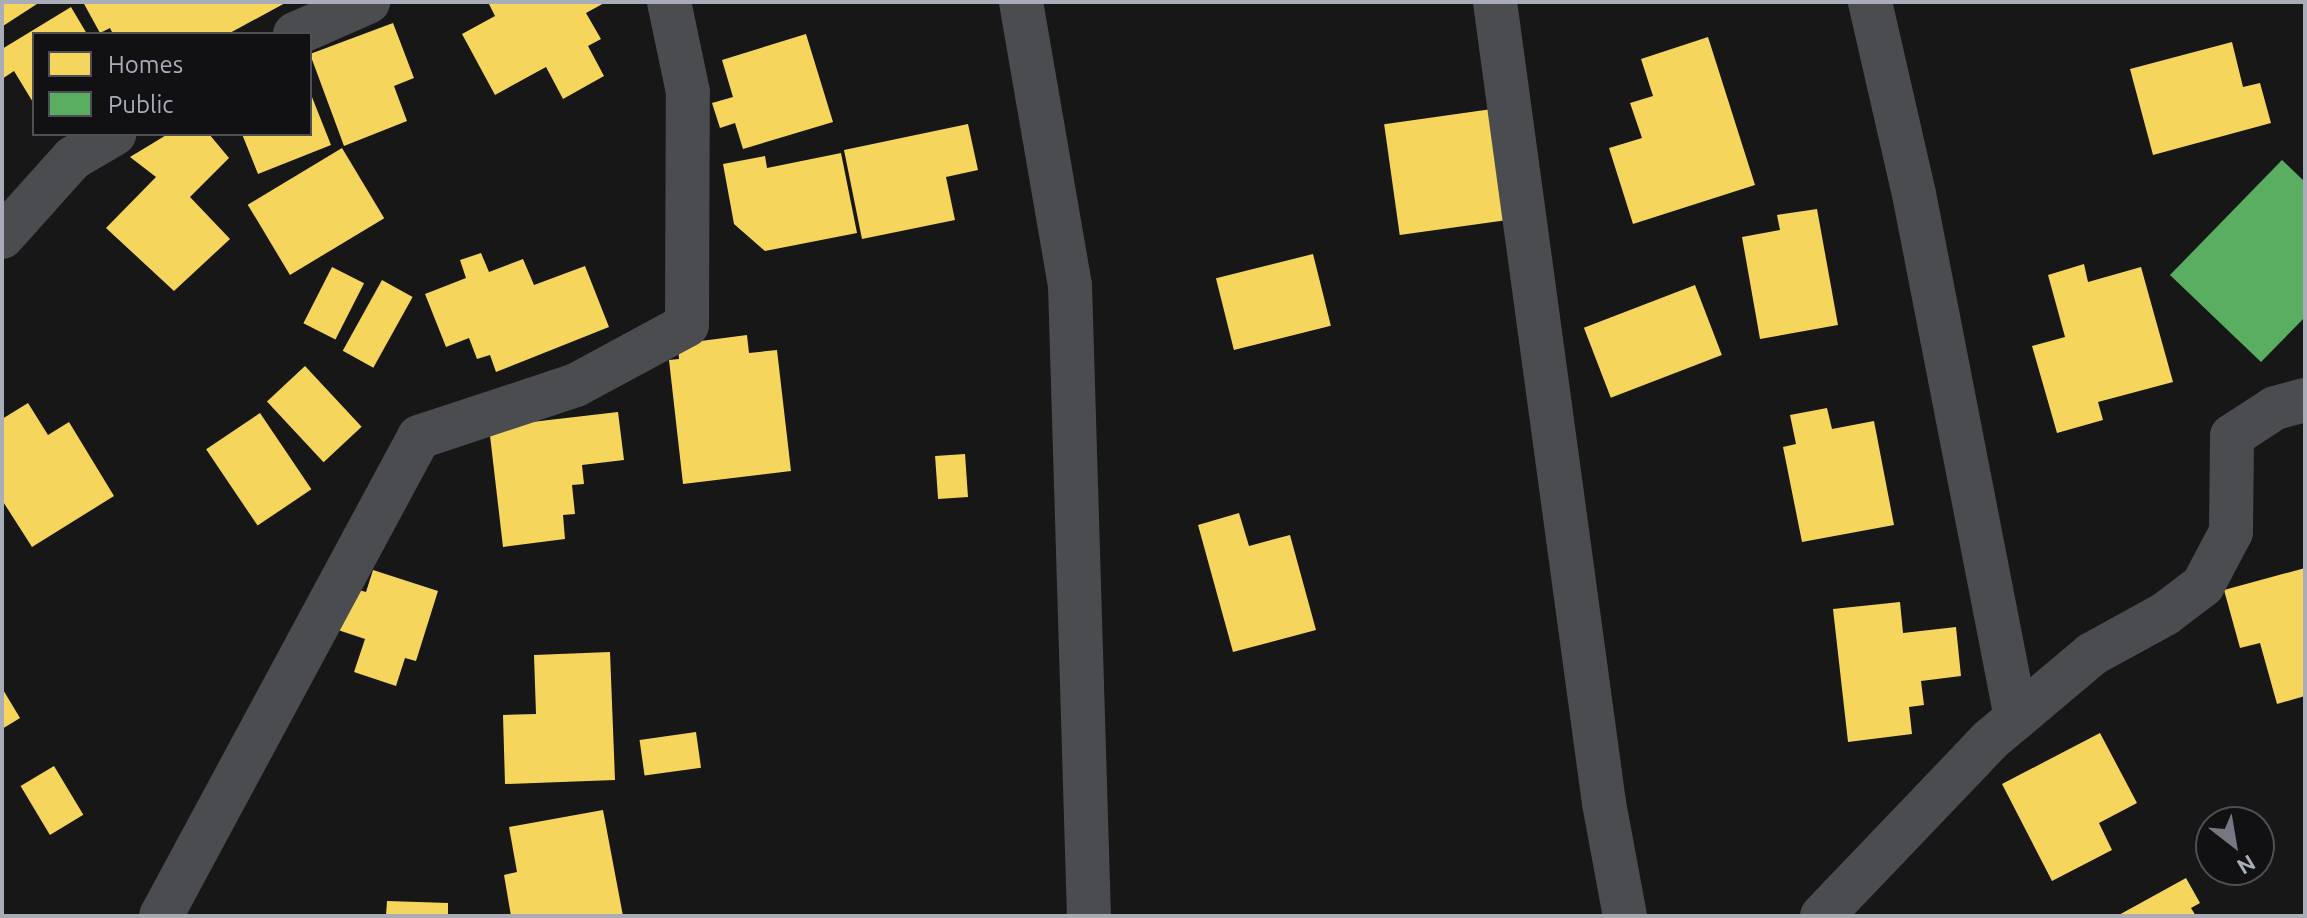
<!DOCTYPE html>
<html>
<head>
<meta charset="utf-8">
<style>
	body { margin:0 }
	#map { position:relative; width:2307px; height:918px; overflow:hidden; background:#171717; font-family:Ubuntu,sans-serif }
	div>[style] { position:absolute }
	.homes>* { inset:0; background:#f6d55c; transform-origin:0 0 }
	.public>* { inset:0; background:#5aae61 }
	.minor>* { height:44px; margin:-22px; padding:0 22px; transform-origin:22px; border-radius:22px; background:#4b4c50 }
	span { translate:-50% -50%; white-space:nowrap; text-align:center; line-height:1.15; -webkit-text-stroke:8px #111113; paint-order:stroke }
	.frame { position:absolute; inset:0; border:4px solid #a8adb8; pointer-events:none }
	.legend { position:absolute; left:32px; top:32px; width:280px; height:104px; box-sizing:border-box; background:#111113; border:2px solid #4d4f55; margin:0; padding:10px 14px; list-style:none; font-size:24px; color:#a8adb8 }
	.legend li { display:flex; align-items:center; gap:16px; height:40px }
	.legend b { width:40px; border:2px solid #4d4f55 }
	.north { position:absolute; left:2195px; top:806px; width:80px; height:80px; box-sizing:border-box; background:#111113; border:2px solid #4d4f55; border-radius:50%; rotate:149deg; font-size:22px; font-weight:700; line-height:32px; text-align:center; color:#a8adb8 }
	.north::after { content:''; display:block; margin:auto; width:28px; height:36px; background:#757880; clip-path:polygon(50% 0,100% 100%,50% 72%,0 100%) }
</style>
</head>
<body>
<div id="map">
	<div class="homes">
		<div style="clip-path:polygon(2px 2px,40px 2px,3px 26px)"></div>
		<div style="clip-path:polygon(83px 2px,287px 2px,228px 34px,113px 34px,110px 28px,100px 33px)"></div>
		<div style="clip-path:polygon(488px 2px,606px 2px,586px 13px,601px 39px,588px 46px,604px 76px,563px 99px,546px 67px,495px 95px,462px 34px,495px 16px)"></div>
		<div style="clip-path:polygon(71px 7px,87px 34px,34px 34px,34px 104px,14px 71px,2px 79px,2px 49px)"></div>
		<div style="clip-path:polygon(393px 23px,414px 78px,394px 86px,407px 121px,344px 146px,310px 54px)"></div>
		<div style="clip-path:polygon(806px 34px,833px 122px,743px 149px,735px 123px,720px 128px,712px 103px,733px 97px,722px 60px)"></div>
		<div style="clip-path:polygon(1708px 37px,1755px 185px,1633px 224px,1609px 148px,1642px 138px,1630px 103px,1653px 96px,1641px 59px)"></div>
		<div style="clip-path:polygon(2232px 42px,2243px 87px,2260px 83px,2271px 123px,2153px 155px,2130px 69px)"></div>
		<div style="clip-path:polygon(310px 92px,331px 145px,258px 174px,242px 134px,310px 134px)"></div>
		<div style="left:1499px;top:108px;width:112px;height:116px;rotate:82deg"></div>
		<div style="clip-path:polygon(968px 124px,978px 170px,946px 177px,955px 220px,862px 239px,844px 150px)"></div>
		<div style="clip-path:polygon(168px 134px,209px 134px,229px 158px,190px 197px,230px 239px,174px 291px,106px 228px,156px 177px,130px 157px)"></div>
		<div style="left:342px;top:148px;width:82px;height:110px;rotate:59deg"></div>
		<div style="clip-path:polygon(841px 153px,857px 233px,765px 251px,734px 224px,723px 164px,765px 156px,767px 168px)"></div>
		<div style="clip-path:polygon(1817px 209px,1838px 325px,1760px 339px,1742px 237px,1780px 230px,1777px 215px)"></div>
		<div style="clip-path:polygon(481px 253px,489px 272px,523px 259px,534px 285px,585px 266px,609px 327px,496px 372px,490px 355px,477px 359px,469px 338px,446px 347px,425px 294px,466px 278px,460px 260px)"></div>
		<div style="left:1313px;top:254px;width:74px;height:100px;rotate:76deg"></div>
		<div style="clip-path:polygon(2084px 264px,2088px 282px,2141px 267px,2173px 382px,2098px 402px,2103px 420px,2057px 433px,2032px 346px,2065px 337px,2048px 275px)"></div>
		<div style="left:332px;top:267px;width:36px;height:63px;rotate:27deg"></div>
		<div style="left:382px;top:280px;width:35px;height:81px;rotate:29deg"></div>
		<div style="left:1695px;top:285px;width:75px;height:119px;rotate:69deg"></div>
		<div style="clip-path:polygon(747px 335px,749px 353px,777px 350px,791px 471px,683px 484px,669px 360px,679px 359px,678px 344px)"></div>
		<div style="left:305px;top:366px;width:83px;height:52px;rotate:47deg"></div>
		<div style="clip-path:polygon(28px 403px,48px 435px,69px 422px,114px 496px,32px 547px,2px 500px,2px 419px)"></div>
		<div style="clip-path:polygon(1827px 408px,1832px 429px,1874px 421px,1894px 525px,1802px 542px,1783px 447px,1796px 444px,1790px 415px)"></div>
		<div style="clip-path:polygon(618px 412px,624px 460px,582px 465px,584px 484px,572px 485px,575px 514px,563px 515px,565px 539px,503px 547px,489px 427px)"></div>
		<div style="left:260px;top:413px;width:92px;height:65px;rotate:56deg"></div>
		<div style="left:965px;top:454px;width:43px;height:30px;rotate:86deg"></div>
		<div style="clip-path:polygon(1239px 513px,1249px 546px,1290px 535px,1316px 630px,1233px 652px,1198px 525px)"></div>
		<div style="clip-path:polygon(2305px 568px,2305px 696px,2277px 704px,2260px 643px,2240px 648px,2224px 590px)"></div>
		<div style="clip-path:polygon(373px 570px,438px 591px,416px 661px,405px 658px,396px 686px,354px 672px,365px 639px,338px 630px,352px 588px,366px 592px)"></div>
		<div style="clip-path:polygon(1900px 602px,1903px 633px,1956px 627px,1961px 676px,1921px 681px,1924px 705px,1909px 707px,1912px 734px,1848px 742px,1833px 609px)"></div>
		<div style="clip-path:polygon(610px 652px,615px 780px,505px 784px,503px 715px,536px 714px,534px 655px)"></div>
		<div style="clip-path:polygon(2px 688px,20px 718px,2px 729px)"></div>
		<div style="left:696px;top:732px;width:36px;height:57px;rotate:82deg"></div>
		<div style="clip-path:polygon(2100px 733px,2137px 803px,2099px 823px,2112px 850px,2052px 881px,2002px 784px)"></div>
		<div style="left:54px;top:766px;width:57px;height:39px;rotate:59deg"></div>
		<div style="clip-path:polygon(603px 810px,623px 916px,511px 916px,504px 875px,517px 872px,509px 827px)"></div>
		<div style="clip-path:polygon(2186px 878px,2200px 903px,2191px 908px,2196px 916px,2117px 916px)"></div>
		<div style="clip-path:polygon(387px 901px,448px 903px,448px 916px,386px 916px)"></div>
	</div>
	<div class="public">
		<div style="clip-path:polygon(2282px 160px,2305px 182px,2305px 317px,2261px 362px,2170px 275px)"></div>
	</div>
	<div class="minor">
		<div style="left:1021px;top:2px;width:287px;rotate:80.2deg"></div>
		<div style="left:1070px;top:285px;width:631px;rotate:88.28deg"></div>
		<div style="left:1495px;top:2px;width:808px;rotate:82.25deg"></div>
		<div style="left:1604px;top:803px;width:115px;rotate:79.5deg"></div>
		<div style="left:1870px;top:2px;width:197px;rotate:77.1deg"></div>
		<div style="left:1914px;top:194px;width:534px;rotate:78.98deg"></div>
		<div style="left:295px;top:34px;width:80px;rotate:-23.7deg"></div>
		<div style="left:2px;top:237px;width:106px;rotate:-48.1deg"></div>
		<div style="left:73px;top:158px;width:48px;rotate:-30.3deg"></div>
		<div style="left:161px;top:916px;width:544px;rotate:-61.69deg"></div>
		<div style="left:419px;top:437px;width:165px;rotate:-18.3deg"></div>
		<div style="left:576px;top:385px;width:126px;rotate:-28.4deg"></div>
		<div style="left:687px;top:325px;width:233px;rotate:-89.8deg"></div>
		<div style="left:688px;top:92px;width:92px;rotate:-101.9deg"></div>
		<div style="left:1822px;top:916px;width:243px;rotate:-46.3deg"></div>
		<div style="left:1990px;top:740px;width:133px;rotate:-40.1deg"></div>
		<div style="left:2092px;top:654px;width:83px;rotate:-28.7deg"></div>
		<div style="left:2165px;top:614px;width:48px;rotate:-37.3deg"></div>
		<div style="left:2203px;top:585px;width:60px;rotate:-62.2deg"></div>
		<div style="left:2231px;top:532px;width:96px;rotate:-89.4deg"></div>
		<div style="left:2232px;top:436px;width:51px;rotate:-33.1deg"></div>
		<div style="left:2275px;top:408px;width:31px;rotate:-15deg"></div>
	</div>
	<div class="frame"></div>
	<ul class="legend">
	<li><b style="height:22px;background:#f6d55c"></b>Homes</li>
	<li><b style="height:22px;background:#5aae61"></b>Public</li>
	</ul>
	<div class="north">N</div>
</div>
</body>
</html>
